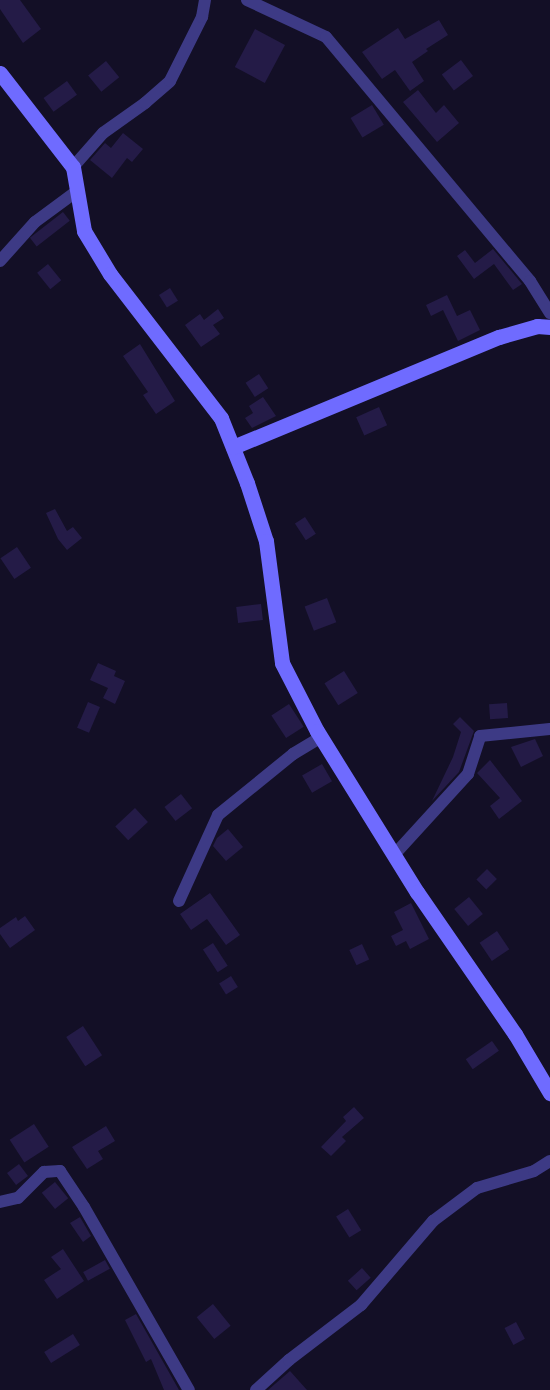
<!DOCTYPE html>
<html>
<head>
<meta charset="utf-8">
<style>
	body { margin:0 }
	#map { position:relative; width:550px; height:1390px; overflow:hidden; background:#130f26; font-family:Ubuntu,sans-serif }
	div>[style] { position:absolute }
	.building>* { inset:0; background:#241b47; transform-origin:0 0 }
	.street>* { height:12px; margin:-6px; padding:0 6px; transform-origin:6px; border-radius:6px; background:#3d3a85 }
	.secondary>* { height:15px; margin:-7.5px; padding:0 7.5px; transform-origin:7.5px; border-radius:7.5px; background:#6f6bff }
	span { translate:-50% -50%; white-space:nowrap; text-align:center; line-height:1.15; -webkit-text-stroke:4.5px #130f26; paint-order:stroke }
</style>
</head>
<body>
<div id="map">
	<div class="building">
		<div style="clip-path:polygon(0 0,20px 0,41px 29px,23px 43px,0 9px)"></div>
		<div style="clip-path:polygon(439px 20px,448px 35px,426px 49px,428px 51px,412px 62px,424px 81px,410px 91px,395px 70px,382px 79px,362px 52px,398px 28px,405px 39px)"></div>
		<div style="left:255px;top:29px;width:34px;height:43px;rotate:28deg"></div>
		<div style="left:461px;top:60px;width:20px;height:24px;rotate:53deg"></div>
		<div style="left:106px;top:61px;width:21px;height:23px;rotate:51deg"></div>
		<div style="left:67px;top:81px;width:17px;height:29px;rotate:54deg"></div>
		<div style="clip-path:polygon(418px 90px,436px 113px,444px 105px,459px 123px,437px 142px,403px 102px)"></div>
		<div style="left:372px;top:105px;width:23px;height:25px;rotate:59deg"></div>
		<div style="clip-path:polygon(123px 133px,143px 149px,132px 162px,127px 158px,112px 178px,90px 160px,105px 143px,111px 148px)"></div>
		<div style="left:63px;top:212px;width:11px;height:42px;rotate:52deg"></div>
		<div style="clip-path:polygon(493px 249px,522px 284px,513px 290px,494px 264px,474px 279px,457px 256px,465px 250px,475px 263px)"></div>
		<div style="left:48px;top:264px;width:21px;height:14px;rotate:51deg"></div>
		<div style="left:170px;top:288px;width:15px;height:13px;rotate:58deg"></div>
		<div style="clip-path:polygon(447px 295px,457px 316px,470px 310px,480px 330px,458px 341px,443px 310px,431px 316px,426px 305px)"></div>
		<div style="clip-path:polygon(218px 309px,224px 318px,213px 325px,220px 334px,201px 347px,185px 325px,200px 314px,204px 320px)"></div>
		<div style="clip-path:polygon(140px 344px,175px 401px,156px 414px,143px 395px,148px 392px,123px 356px)"></div>
		<div style="left:259px;top:374px;width:17px;height:16px;rotate:57deg"></div>
		<div style="clip-path:polygon(263px 397px,276px 416px,252px 428px,245px 418px,253px 413px,249px 406px)"></div>
		<div style="left:379px;top:407px;width:20px;height:25px;rotate:66deg"></div>
		<div style="clip-path:polygon(55px 509px,67px 531px,73px 527px,82px 538px,67px 550px,58px 539px,46px 513px)"></div>
		<div style="left:305px;top:517px;width:20px;height:12px;rotate:57deg"></div>
		<div style="left:17px;top:547px;width:25px;height:20px;rotate:56deg"></div>
		<div style="left:327px;top:598px;width:26px;height:24px;rotate:69deg"></div>
		<div style="left:261px;top:604px;width:16px;height:25px;rotate:83deg"></div>
		<div style="clip-path:polygon(98px 663px,116px 671px,114px 676px,125px 681px,115px 704px,103px 698px,108px 688px,90px 680px)"></div>
		<div style="left:344px;top:671px;width:26px;height:23px;rotate:58deg"></div>
		<div style="left:88px;top:702px;width:13px;height:28px;rotate:23deg"></div>
		<div style="left:507px;top:703px;width:15px;height:18px;rotate:86deg"></div>
		<div style="left:289px;top:704px;width:27px;height:21px;rotate:57deg"></div>
		<div style="clip-path:polygon(460px 717px,474px 731px,459px 772px,432px 801px,453px 757px,461px 732px,453px 724px)"></div>
		<div style="clip-path:polygon(535px 739px,543px 756px,521px 767px,511px 747px)"></div>
		<div style="clip-path:polygon(490px 760px,522px 801px,499px 819px,490px 806px,500px 798px,477px 773px)"></div>
		<div style="left:322px;top:764px;width:20px;height:23px;rotate:60deg"></div>
		<div style="left:181px;top:794px;width:18px;height:21px;rotate:52deg"></div>
		<div style="left:135px;top:808px;width:19px;height:27px;rotate:47deg"></div>
		<div style="clip-path:polygon(228px 829px,243px 847px,226px 861px,213px 846px,217px 838px)"></div>
		<div style="left:487px;top:869px;width:14px;height:15px;rotate:45deg"></div>
		<div style="clip-path:polygon(210px 893px,240px 935px,226px 945px,207px 919px,191px 930px,180px 914px)"></div>
		<div style="left:469px;top:897px;width:22px;height:19px;rotate:51deg"></div>
		<div style="clip-path:polygon(411px 903px,429px 939px,410px 949px,406px 941px,396px 946px,391px 936px,403px 930px,394px 912px)"></div>
		<div style="clip-path:polygon(25px 916px,35px 930px,10px 948px,0 934px,0 928px,16px 917px,18px 921px)"></div>
		<div style="left:497px;top:931px;width:22px;height:21px;rotate:56deg"></div>
		<div style="left:213px;top:943px;width:27px;height:12px;rotate:57deg"></div>
		<div style="left:362px;top:944px;width:17px;height:14px;rotate:65deg"></div>
		<div style="left:231px;top:976px;width:13px;height:14px;rotate:58deg"></div>
		<div style="left:83px;top:1026px;width:35px;height:20px;rotate:57deg"></div>
		<div style="left:492px;top:1041px;width:12px;height:32px;rotate:55deg"></div>
		<div style="clip-path:polygon(354px 1107px,364px 1118px,342px 1137px,346px 1141px,331px 1156px,321px 1147px,346px 1121px,343px 1117px)"></div>
		<div style="left:34px;top:1124px;width:27px;height:29px;rotate:57deg"></div>
		<div style="clip-path:polygon(106px 1126px,115px 1141px,98px 1151px,103px 1159px,87px 1169px,72px 1147px)"></div>
		<div style="left:19px;top:1164px;width:15px;height:15px;rotate:53deg"></div>
		<div style="left:55px;top:1182px;width:21px;height:17px;rotate:51deg"></div>
		<div style="left:348px;top:1209px;width:25px;height:14px;rotate:58deg"></div>
		<div style="clip-path:polygon(80px 1217px,91px 1236px,83px 1242px,70px 1223px)"></div>
		<div style="clip-path:polygon(63px 1249px,84px 1281px,57px 1299px,44px 1280px,61px 1269px,51px 1257px)"></div>
		<div style="left:105px;top:1260px;width:10px;height:25px;rotate:61deg"></div>
		<div style="left:362px;top:1268px;width:13px;height:19px;rotate:48deg"></div>
		<div style="left:213px;top:1304px;width:28px;height:21px;rotate:51deg"></div>
		<div style="clip-path:polygon(136px 1314px,179px 1390px,164px 1390px,151px 1359px,146px 1362px,125px 1320px)"></div>
		<div style="left:516px;top:1322px;width:19px;height:13px;rotate:62deg"></div>
		<div style="left:73px;top:1334px;width:13px;height:34px;rotate:58deg"></div>
		<div style="clip-path:polygon(290px 1371px,307px 1390px,268px 1390px)"></div>
	</div>
	<div class="street">
		<div style="left:247px;top:0;width:87px;rotate:25.1deg"></div>
		<div style="left:326px;top:37px;width:318px;rotate:50.1deg"></div>
		<div style="left:530px;top:281px;width:38px;rotate:58deg"></div>
		<div style="left:73px;top:167px;width:45px;rotate:-48.6deg"></div>
		<div style="left:103px;top:133px;width:52px;rotate:-35.5deg"></div>
		<div style="left:145px;top:103px;width:33px;rotate:-41deg"></div>
		<div style="left:170px;top:81px;width:72px;rotate:-63.4deg"></div>
		<div style="left:202px;top:17px;width:17px;rotate:-80deg"></div>
		<div style="left:0;top:261px;width:52px;rotate:-48.1deg"></div>
		<div style="left:35px;top:222px;width:52px;rotate:-36.4deg"></div>
		<div style="left:394px;top:855px;width:110px;rotate:-47.6deg"></div>
		<div style="left:468px;top:774px;width:40px;rotate:-72deg"></div>
		<div style="left:480px;top:736px;width:70px;rotate:-5.7deg"></div>
		<div style="left:179px;top:901px;width:94px;rotate:-65.6deg"></div>
		<div style="left:218px;top:815px;width:97px;rotate:-39.1deg"></div>
		<div style="left:293px;top:754px;width:33px;rotate:-31deg"></div>
		<div style="left:0;top:1202px;width:18px;rotate:-13deg"></div>
		<div style="left:18px;top:1198px;width:37px;rotate:-45deg"></div>
		<div style="left:44px;top:1172px;width:16px;rotate:-4deg"></div>
		<div style="left:60px;top:1171px;width:43px;rotate:56.3deg"></div>
		<div style="left:84px;top:1207px;width:211px;rotate:60.2deg"></div>
		<div style="left:256px;top:1390px;width:45px;rotate:-42.3deg"></div>
		<div style="left:289px;top:1360px;width:91px;rotate:-37.4deg"></div>
		<div style="left:361px;top:1305px;width:111px;rotate:-49.4deg"></div>
		<div style="left:433px;top:1221px;width:55px;rotate:-36.9deg"></div>
		<div style="left:477px;top:1188px;width:59px;rotate:-16.6deg"></div>
		<div style="left:534px;top:1171px;width:19px;rotate:-32deg"></div>
	</div>
	<div class="secondary">
		<div style="left:0;top:73px;width:119px;rotate:52.2deg"></div>
		<div style="left:73px;top:167px;width:65px;rotate:80.2deg"></div>
		<div style="left:84px;top:231px;width:50px;rotate:58.8deg"></div>
		<div style="left:110px;top:274px;width:182px;rotate:52.4deg"></div>
		<div style="left:221px;top:418px;width:70px;rotate:68.2deg"></div>
		<div style="left:247px;top:483px;width:61px;rotate:71.9deg"></div>
		<div style="left:266px;top:541px;width:123px;rotate:82.5deg"></div>
		<div style="left:282px;top:663px;width:76px;rotate:62.8deg"></div>
		<div style="left:317px;top:731px;width:190px;rotate:58.2deg"></div>
		<div style="left:417px;top:892px;width:173px;rotate:55.4deg"></div>
		<div style="left:515px;top:1034px;width:69px;rotate:59.3deg"></div>
		<div style="left:233px;top:447px;width:288px;rotate:-22.5deg"></div>
		<div style="left:499px;top:337px;width:40px;rotate:-16deg"></div>
		<div style="left:537px;top:326px;width:13px;rotate:4deg"></div>
	</div>
</div>
</body>
</html>
